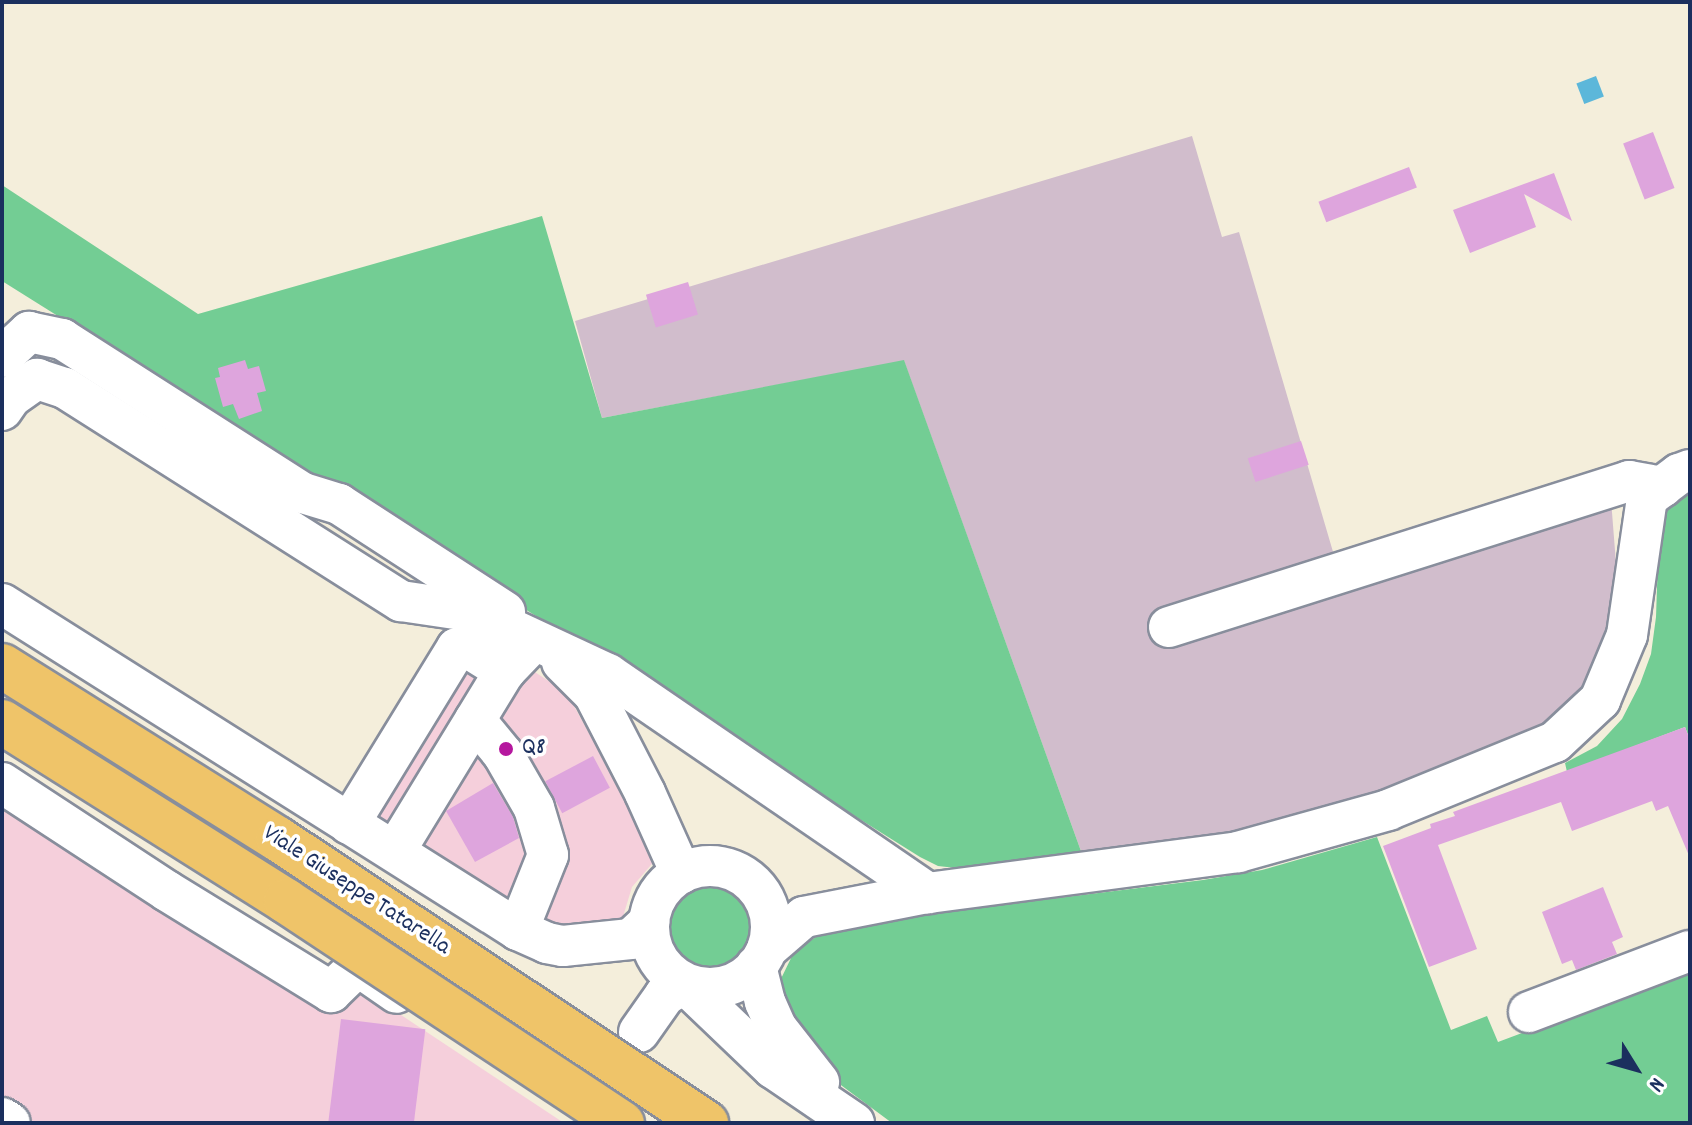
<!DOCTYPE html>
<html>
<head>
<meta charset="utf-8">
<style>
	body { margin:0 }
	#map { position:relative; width:1692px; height:1125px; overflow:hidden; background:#f4eedb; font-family:Dekko,sans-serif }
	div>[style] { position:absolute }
	.built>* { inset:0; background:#f5cfdb }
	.industrial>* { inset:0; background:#d1bdcc }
	.green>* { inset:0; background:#73cd94 }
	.round { border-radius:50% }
	.water>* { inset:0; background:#5cb7da; transform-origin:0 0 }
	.building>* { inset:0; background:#dea5dd; transform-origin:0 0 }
	.roads { filter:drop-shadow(2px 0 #888e9c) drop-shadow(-2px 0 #888e9c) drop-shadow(0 2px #888e9c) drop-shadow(0 -2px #888e9c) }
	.minor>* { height:40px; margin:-20px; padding:0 20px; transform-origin:20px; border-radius:20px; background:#fff }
	.minor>.ring { margin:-20px; padding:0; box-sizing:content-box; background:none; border:40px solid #fff; border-radius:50% }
	.bridges { filter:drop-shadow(2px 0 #888e9c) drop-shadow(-2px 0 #888e9c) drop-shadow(0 2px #888e9c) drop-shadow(0 -2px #888e9c) }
	.major-bridge>* { height:44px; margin:-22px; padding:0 22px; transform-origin:22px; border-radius:22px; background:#efc469 }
	.dots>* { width:22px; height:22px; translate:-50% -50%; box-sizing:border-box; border:4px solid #fff; border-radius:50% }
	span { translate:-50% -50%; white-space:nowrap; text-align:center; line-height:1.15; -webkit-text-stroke:7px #fff; paint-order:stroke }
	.poi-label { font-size:24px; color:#1b2f5e }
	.left { translate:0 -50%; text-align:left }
	.street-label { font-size:24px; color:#1b2f5e }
	.frame { position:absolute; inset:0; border:4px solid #1b2f5e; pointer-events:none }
	.north { position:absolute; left:1596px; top:1029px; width:80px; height:80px; -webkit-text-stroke:6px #fff; paint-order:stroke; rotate:127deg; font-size:22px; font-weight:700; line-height:32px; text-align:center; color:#1b2f5e }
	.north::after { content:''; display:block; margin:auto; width:28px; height:36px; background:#1b2f5e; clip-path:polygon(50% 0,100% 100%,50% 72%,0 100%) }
</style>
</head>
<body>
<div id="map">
	<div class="built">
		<div style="clip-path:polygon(501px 650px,567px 693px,657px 858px,632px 887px,622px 920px,552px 930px,374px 818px,463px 668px,482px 680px)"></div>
		<div style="clip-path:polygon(2px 761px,315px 958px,564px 1123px,2px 1123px)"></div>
	</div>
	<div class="industrial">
		<div style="clip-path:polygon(1192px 136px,1222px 237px,1239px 232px,1336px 562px,1609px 474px,1618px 589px,1594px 682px,1543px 728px,1323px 812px,1248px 830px,1082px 854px,904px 361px,602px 418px,575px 321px)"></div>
	</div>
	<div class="green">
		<div style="clip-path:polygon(2px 185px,198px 314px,542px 216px,602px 418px,904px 360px,1082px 854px,965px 869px,938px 866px,920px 857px,2px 281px)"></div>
		<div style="clip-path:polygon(1690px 491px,1690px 740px,1685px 727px,1567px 772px,1565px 763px,1597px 746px,1622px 719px,1640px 684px,1651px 654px,1656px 617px,1659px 529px,1667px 508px,1679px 495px)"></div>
		<div style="clip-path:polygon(1377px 837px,1451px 1030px,1487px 1016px,1498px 1042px,1690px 970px,1690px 1123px,892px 1123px,826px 1074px,775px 991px,794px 952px,832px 926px,1203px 880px,1262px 870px)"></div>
		<div class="round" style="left:670px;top:887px;width:84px;height:84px"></div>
	</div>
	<div class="water">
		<div style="left:1596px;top:76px;width:22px;height:21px;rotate:69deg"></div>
	</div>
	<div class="building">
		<div style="left:1653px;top:132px;width:60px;height:32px;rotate:69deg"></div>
		<div style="left:1409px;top:167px;width:22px;height:97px;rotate:69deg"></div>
		<div style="clip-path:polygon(1554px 173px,1572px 221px,1524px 194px,1536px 227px,1470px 253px,1453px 210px)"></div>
		<div style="left:688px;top:282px;width:34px;height:44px;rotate:73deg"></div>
		<div style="clip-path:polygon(245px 360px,248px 369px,259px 366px,266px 391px,257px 393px,262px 411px,239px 419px,233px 404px,223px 407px,215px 378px,220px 377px,218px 368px)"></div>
		<div style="left:1301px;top:441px;width:25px;height:56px;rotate:72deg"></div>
		<div style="clip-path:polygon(1685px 727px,1690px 740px,1690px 858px,1668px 806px,1656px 811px,1652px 801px,1572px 831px,1561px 802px,1438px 845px,1477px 949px,1429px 967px,1383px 846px,1431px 828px,1430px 824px,1455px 816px,1453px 812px)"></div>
		<div style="left:593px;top:756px;width:36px;height:54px;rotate:62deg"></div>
		<div style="clip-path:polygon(493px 783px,513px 817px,519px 838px,475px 862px,446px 811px)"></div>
		<div style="clip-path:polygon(1603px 887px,1623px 937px,1612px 942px,1617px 954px,1576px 970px,1572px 960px,1562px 964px,1542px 912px)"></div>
		<div style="left:341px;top:1019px;width:85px;height:104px;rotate:7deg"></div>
	</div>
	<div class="roads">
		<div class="minor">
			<div style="left:2px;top:357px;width:37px;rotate:-43deg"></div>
			<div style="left:29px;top:332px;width:34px;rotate:12deg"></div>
			<div style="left:62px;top:339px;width:286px;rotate:32.6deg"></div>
			<div style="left:303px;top:493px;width:38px;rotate:17deg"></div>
			<div style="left:339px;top:504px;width:198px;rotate:33deg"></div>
			<div style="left:2px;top:410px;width:16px;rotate:-55deg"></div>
			<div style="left:11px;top:397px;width:32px;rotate:-35deg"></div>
			<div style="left:37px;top:379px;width:29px;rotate:18deg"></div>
			<div style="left:65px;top:388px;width:398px;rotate:32.4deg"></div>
			<div style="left:401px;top:601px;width:75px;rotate:8.5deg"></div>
			<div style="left:475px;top:612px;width:147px;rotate:25deg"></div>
			<div style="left:608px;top:674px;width:388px;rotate:34.4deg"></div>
			<div style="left:2px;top:604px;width:610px;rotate:32.28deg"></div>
			<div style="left:518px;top:930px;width:32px;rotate:24deg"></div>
			<div style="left:547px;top:943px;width:16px;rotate:11deg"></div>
			<div style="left:563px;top:946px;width:68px;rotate:-5.9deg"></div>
			<div style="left:631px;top:939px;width:25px;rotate:-43deg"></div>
			<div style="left:1169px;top:627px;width:483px;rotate:-17.6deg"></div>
			<div style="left:1629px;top:481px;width:34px;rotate:10deg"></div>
			<div style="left:562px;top:662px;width:45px;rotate:45deg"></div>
			<div style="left:594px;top:694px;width:111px;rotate:62.7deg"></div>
			<div style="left:645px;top:793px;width:88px;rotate:65.8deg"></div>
			<div style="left:475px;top:720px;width:44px;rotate:50.5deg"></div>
			<div style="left:503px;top:754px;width:62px;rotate:60.1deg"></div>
			<div style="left:534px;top:808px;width:49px;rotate:73.4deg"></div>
			<div style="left:548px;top:855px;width:81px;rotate:111.8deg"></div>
			<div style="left:2px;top:783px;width:197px;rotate:33.2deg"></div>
			<div style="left:167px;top:891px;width:193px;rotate:31.6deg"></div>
			<div style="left:331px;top:992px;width:37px;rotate:-44deg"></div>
			<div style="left:358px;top:966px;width:47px;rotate:34.7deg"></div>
			<div style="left:349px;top:824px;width:206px;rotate:-58.5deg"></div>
			<div style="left:457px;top:648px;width:11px"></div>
			<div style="left:468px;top:648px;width:44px;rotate:31.9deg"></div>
			<div style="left:395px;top:851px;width:211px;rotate:-58.6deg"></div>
			<div style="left:505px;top:671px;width:28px;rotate:-46deg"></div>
			<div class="ring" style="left:649px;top:866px;width:82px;height:82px"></div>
			<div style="left:767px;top:949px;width:49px;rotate:-40.9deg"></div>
			<div style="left:804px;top:917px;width:126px;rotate:-11deg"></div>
			<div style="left:928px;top:893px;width:313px;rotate:-7.5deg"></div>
			<div style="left:1238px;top:852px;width:156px;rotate:-15.6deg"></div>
			<div style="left:1388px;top:810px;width:180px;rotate:-22.2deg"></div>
			<div style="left:1555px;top:742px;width:62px;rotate:-43deg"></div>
			<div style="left:1600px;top:700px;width:70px;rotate:-67.4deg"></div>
			<div style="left:1627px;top:635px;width:138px;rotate:-81.7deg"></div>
			<div style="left:1647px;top:498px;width:40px;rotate:-37deg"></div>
			<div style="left:1679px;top:474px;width:12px;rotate:-20deg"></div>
			<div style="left:756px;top:966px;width:37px;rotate:76deg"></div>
			<div style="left:765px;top:1002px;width:27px;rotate:66deg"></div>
			<div style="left:776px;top:1027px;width:70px;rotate:52deg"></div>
			<div style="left:1529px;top:1012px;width:172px;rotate:-20.8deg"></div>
			<div style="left:639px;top:1032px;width:45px;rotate:-54.9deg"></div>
			<div style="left:665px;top:995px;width:23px;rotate:-29deg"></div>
			<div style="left:685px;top:984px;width:122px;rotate:43.7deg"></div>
			<div style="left:773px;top:1068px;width:98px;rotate:34.2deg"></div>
			<div style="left:2px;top:1118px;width:9px;rotate:32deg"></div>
		</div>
	</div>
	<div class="bridges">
		<div class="major-bridge">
			<div style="left:2px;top:666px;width:326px;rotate:32.1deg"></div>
			<div style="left:278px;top:839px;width:514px;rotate:33.57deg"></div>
			<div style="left:2px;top:722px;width:336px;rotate:32.2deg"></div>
			<div style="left:286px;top:901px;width:403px;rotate:33.5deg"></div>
		</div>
	</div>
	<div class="dots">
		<div style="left:506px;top:749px;background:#b5179e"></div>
	</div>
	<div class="poi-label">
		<span class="left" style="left:522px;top:749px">Q8</span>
	</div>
	<div class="street-label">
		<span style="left:356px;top:891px;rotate:33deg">Viale Giuseppe Tatarella</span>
	</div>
	<div class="frame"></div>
	<div class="north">N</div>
</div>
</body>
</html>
